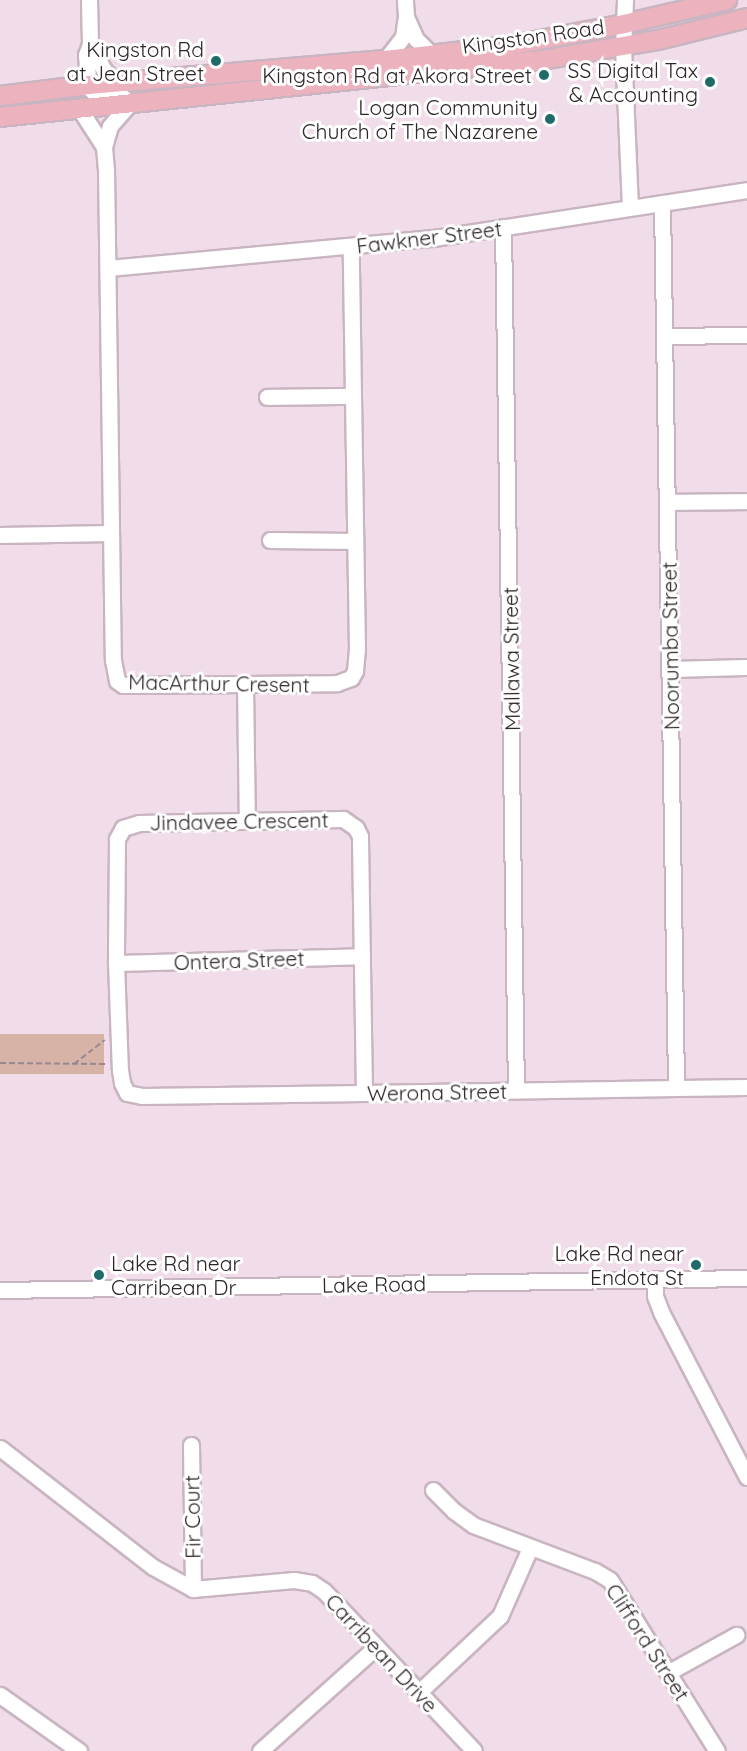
<!DOCTYPE html>
<html>
<head>
<meta charset="utf-8">
<style>
	body { margin:0 }
	#map { position:relative; width:747px; height:1751px; overflow:hidden; background:#f1ddea; font-family:Quicksand,sans-serif }
	div>[style] { position:absolute }
	.green>* { inset:0; background:#d6b2a7; transform-origin:0 0 }
	.path>* { height:2px; margin-top:-1px; transform-origin:0; background:repeating-linear-gradient(90deg,#968791 0 6px,transparent 0 9px) }
	.roads { filter:drop-shadow(2px 0 #c9b5c1) drop-shadow(-2px 0 #c9b5c1) drop-shadow(0 2px #c9b5c1) drop-shadow(0 -2px #c9b5c1) }
	.minor>* { height:15px; margin:-7.5px; padding:0 7.5px; transform-origin:7.5px; border-radius:7.5px; background:#fff }
	.major>* { height:18px; margin:-9px; padding:0 9px; transform-origin:9px; border-radius:9px; background:#ecb3be }
	.dots>* { width:16px; height:16px; translate:-50% -50%; box-sizing:border-box; border:3px solid #fff; border-radius:50% }
	span { translate:-50% -50%; white-space:nowrap; text-align:center; line-height:1.15; -webkit-text-stroke:6px #fff; paint-order:stroke }
	.street-label { font-size:21px; color:#2d252a }
	.poi-label { font-size:21px; color:#2d252a }
	.right { translate:-100% -50%; text-align:right }
	.left { translate:0 -50%; text-align:left }
</style>
</head>
<body>
<div id="map">
	<div class="green">
		<div style="left:0;top:1034px;width:104px;height:40px"></div>
	</div>
	<div class="path">
		<div style="left:0;top:1063px;width:105px;rotate:0.5deg"></div>
		<div style="left:74px;top:1064px;width:39px;rotate:-38deg"></div>
	</div>
	<div class="roads">
		<div class="minor">
			<div style="left:89px;top:0;width:44px;rotate:88.7deg"></div>
			<div style="left:90px;top:44px;width:12px;rotate:110deg"></div>
			<div style="left:86px;top:55px;width:33px;rotate:85deg"></div>
			<div style="left:89px;top:88px;width:11px;rotate:41deg"></div>
			<div style="left:97px;top:95px;width:22px;rotate:-3deg"></div>
			<div style="left:119px;top:94px;width:14px;rotate:39deg"></div>
			<div style="left:130px;top:103px;width:30px;rotate:131deg"></div>
			<div style="left:110px;top:126px;width:22px;rotate:106deg"></div>
			<div style="left:625px;top:0;width:47px;rotate:92.4deg"></div>
			<div style="left:623px;top:47px;width:160px;rotate:87.5deg"></div>
			<div style="left:407px;top:19px;width:22px;rotate:66deg"></div>
			<div style="left:416px;top:39px;width:24px;rotate:45deg"></div>
			<div style="left:90px;top:44px;width:30px;rotate:62deg"></div>
			<div style="left:104px;top:70px;width:16px;rotate:47deg"></div>
			<div style="left:385px;top:60px;width:29px;rotate:-52deg"></div>
			<div style="left:403px;top:37px;width:21px;rotate:-82deg"></div>
			<div style="left:406px;top:16px;width:16px;rotate:-94deg"></div>
			<div style="left:79px;top:108px;width:46px;rotate:57.3deg"></div>
			<div style="left:104px;top:147px;width:22px;rotate:85deg"></div>
			<div style="left:106px;top:169px;width:491px;rotate:89.2deg"></div>
			<div style="left:113px;top:660px;width:21px;rotate:79deg"></div>
			<div style="left:117px;top:681px;width:7px;rotate:34deg"></div>
			<div style="left:123px;top:685px;width:214px;rotate:-0.5deg"></div>
			<div style="left:337px;top:683px;width:15px;rotate:-20deg"></div>
			<div style="left:351px;top:678px;width:8px;rotate:-60deg"></div>
			<div style="left:355px;top:671px;width:21px;rotate:-85deg"></div>
			<div style="left:357px;top:650px;width:403px;rotate:-90.9deg"></div>
			<div style="left:662px;top:203px;width:885px;rotate:89.09deg"></div>
			<div style="left:503px;top:227px;width:863px;rotate:89.14deg"></div>
			<div style="left:108px;top:268px;width:327px;rotate:-5.3deg"></div>
			<div style="left:434px;top:238px;width:317px;rotate:-8.7deg"></div>
			<div style="left:665px;top:336px;width:82px;rotate:-0.7deg"></div>
			<div style="left:267px;top:397px;width:86px;rotate:-0.7deg"></div>
			<div style="left:668px;top:502px;width:79px;rotate:-0.7deg"></div>
			<div style="left:0;top:535px;width:111px;rotate:-1deg"></div>
			<div style="left:270px;top:540px;width:85px;rotate:0.7deg"></div>
			<div style="left:670px;top:669px;width:77px;rotate:-1.5deg"></div>
			<div style="left:245px;top:685px;width:136px;rotate:89.2deg"></div>
			<div style="left:116px;top:963px;width:246px;rotate:-1.6deg"></div>
			<div style="left:364px;top:1093px;width:257px;rotate:-90.9deg"></div>
			<div style="left:360px;top:836px;width:9px;rotate:-117deg"></div>
			<div style="left:356px;top:828px;width:16px;rotate:-145deg"></div>
			<div style="left:343px;top:819px;width:204px;rotate:178.9deg"></div>
			<div style="left:139px;top:823px;width:17px;rotate:163deg"></div>
			<div style="left:123px;top:828px;width:13px;rotate:119deg"></div>
			<div style="left:117px;top:839px;width:124px;rotate:90.5deg"></div>
			<div style="left:116px;top:963px;width:107px;rotate:87.9deg"></div>
			<div style="left:120px;top:1070px;width:13px;rotate:81deg"></div>
			<div style="left:122px;top:1083px;width:11px;rotate:63deg"></div>
			<div style="left:127px;top:1093px;width:15px;rotate:11deg"></div>
			<div style="left:142px;top:1096px;width:222px;rotate:-0.8deg"></div>
			<div style="left:364px;top:1093px;width:383px;rotate:-0.9deg"></div>
			<div style="left:655px;top:1281px;width:15px;rotate:90deg"></div>
			<div style="left:655px;top:1296px;width:17px;rotate:69deg"></div>
			<div style="left:661px;top:1312px;width:186px;rotate:62.5deg"></div>
			<div style="left:0;top:1290px;width:747px;rotate:-0.92deg"></div>
			<div style="left:191px;top:1445px;width:144px;rotate:89.2deg"></div>
			<div style="left:0;top:1448px;width:194px;rotate:37.9deg"></div>
			<div style="left:153px;top:1567px;width:46px;rotate:28.8deg"></div>
			<div style="left:193px;top:1589px;width:101px;rotate:-5.1deg"></div>
			<div style="left:294px;top:1580px;width:18px;rotate:9deg"></div>
			<div style="left:312px;top:1583px;width:14px;rotate:34deg"></div>
			<div style="left:324px;top:1591px;width:219px;rotate:46.8deg"></div>
			<div style="left:433px;top:1490px;width:30px;rotate:45deg"></div>
			<div style="left:454px;top:1511px;width:24px;rotate:36deg"></div>
			<div style="left:473px;top:1525px;width:130px;rotate:20.7deg"></div>
			<div style="left:595px;top:1571px;width:17px;rotate:31deg"></div>
			<div style="left:610px;top:1580px;width:202px;rotate:58deg"></div>
			<div style="left:669px;top:1672px;width:77px;rotate:-28.9deg"></div>
			<div style="left:419px;top:1692px;width:111px;rotate:-43.2deg"></div>
			<div style="left:500px;top:1616px;width:74px;rotate:-66.2deg"></div>
			<div style="left:0;top:1695px;width:97px;rotate:35.3deg"></div>
			<div style="left:260px;top:1751px;width:156px;rotate:-41.9deg"></div>
		</div>
		<div class="major">
			<div style="left:0;top:96px;width:89px;rotate:-7.1deg"></div>
			<div style="left:88px;top:85px;width:298px;rotate:-4.8deg"></div>
			<div style="left:385px;top:60px;width:124px;rotate:-6.5deg"></div>
			<div style="left:508px;top:46px;width:118px;rotate:-10.7deg"></div>
			<div style="left:624px;top:24px;width:106px;rotate:-13.1deg"></div>
			<div style="left:0;top:117px;width:545px;rotate:-6deg"></div>
			<div style="left:542px;top:60px;width:118px;rotate:-9.8deg"></div>
			<div style="left:658px;top:40px;width:92px;rotate:-13.9deg"></div>
		</div>
	</div>
	<div class="dots">
		<div style="left:216px;top:61px;background:#1f6b6a"></div>
		<div style="left:544px;top:75px;background:#1f6b6a"></div>
		<div style="left:710px;top:82px;background:#1f6b6a"></div>
		<div style="left:550px;top:119px;background:#1f6b6a"></div>
		<div style="left:696px;top:1265px;background:#1f6b6a"></div>
		<div style="left:99px;top:1275px;background:#1f6b6a"></div>
	</div>
	<div class="street-label">
		<span style="left:533px;top:36px;rotate:-8deg">Kingston Road</span>
		<span style="left:429px;top:237px;rotate:-7deg">Fawkner Street</span>
		<span style="left:670px;top:646px;rotate:-91deg">Noorumba Street</span>
		<span style="left:511px;top:659px;rotate:-91deg">Mallawa Street</span>
		<span style="left:219px;top:683px;rotate:1deg">MacArthur Cresent</span>
		<span style="left:239px;top:821px;rotate:-1deg">Jindavee Crescent</span>
		<span style="left:239px;top:960px;rotate:-2deg">Ontera Street</span>
		<span style="left:437px;top:1092px;rotate:-1deg">Werona Street</span>
		<span style="left:374px;top:1284px;rotate:-1deg">Lake Road</span>
		<span style="left:192px;top:1517px;rotate:-91deg">Fir Court</span>
		<span style="left:648px;top:1642px;rotate:57deg">Clifford Street</span>
		<span style="left:382px;top:1653px;rotate:47deg">Carribean Drive</span>
	</div>
	<div class="poi-label">
		<span class="right" style="left:204px;top:61px">Kingston Rd<br>at Jean Street</span>
		<span class="right" style="left:698px;top:82px">SS Digital Tax<br>&amp; Accounting</span>
		<span class="right" style="left:532px;top:75px">Kingston Rd at Akora Street</span>
		<span class="right" style="left:538px;top:119px">Logan Community<br>Church of The Nazarene</span>
		<span class="right" style="left:684px;top:1265px">Lake Rd near<br>Endota St</span>
		<span class="left" style="left:111px;top:1275px">Lake Rd near<br>Carribean Dr</span>
	</div>
</div>
</body>
</html>
